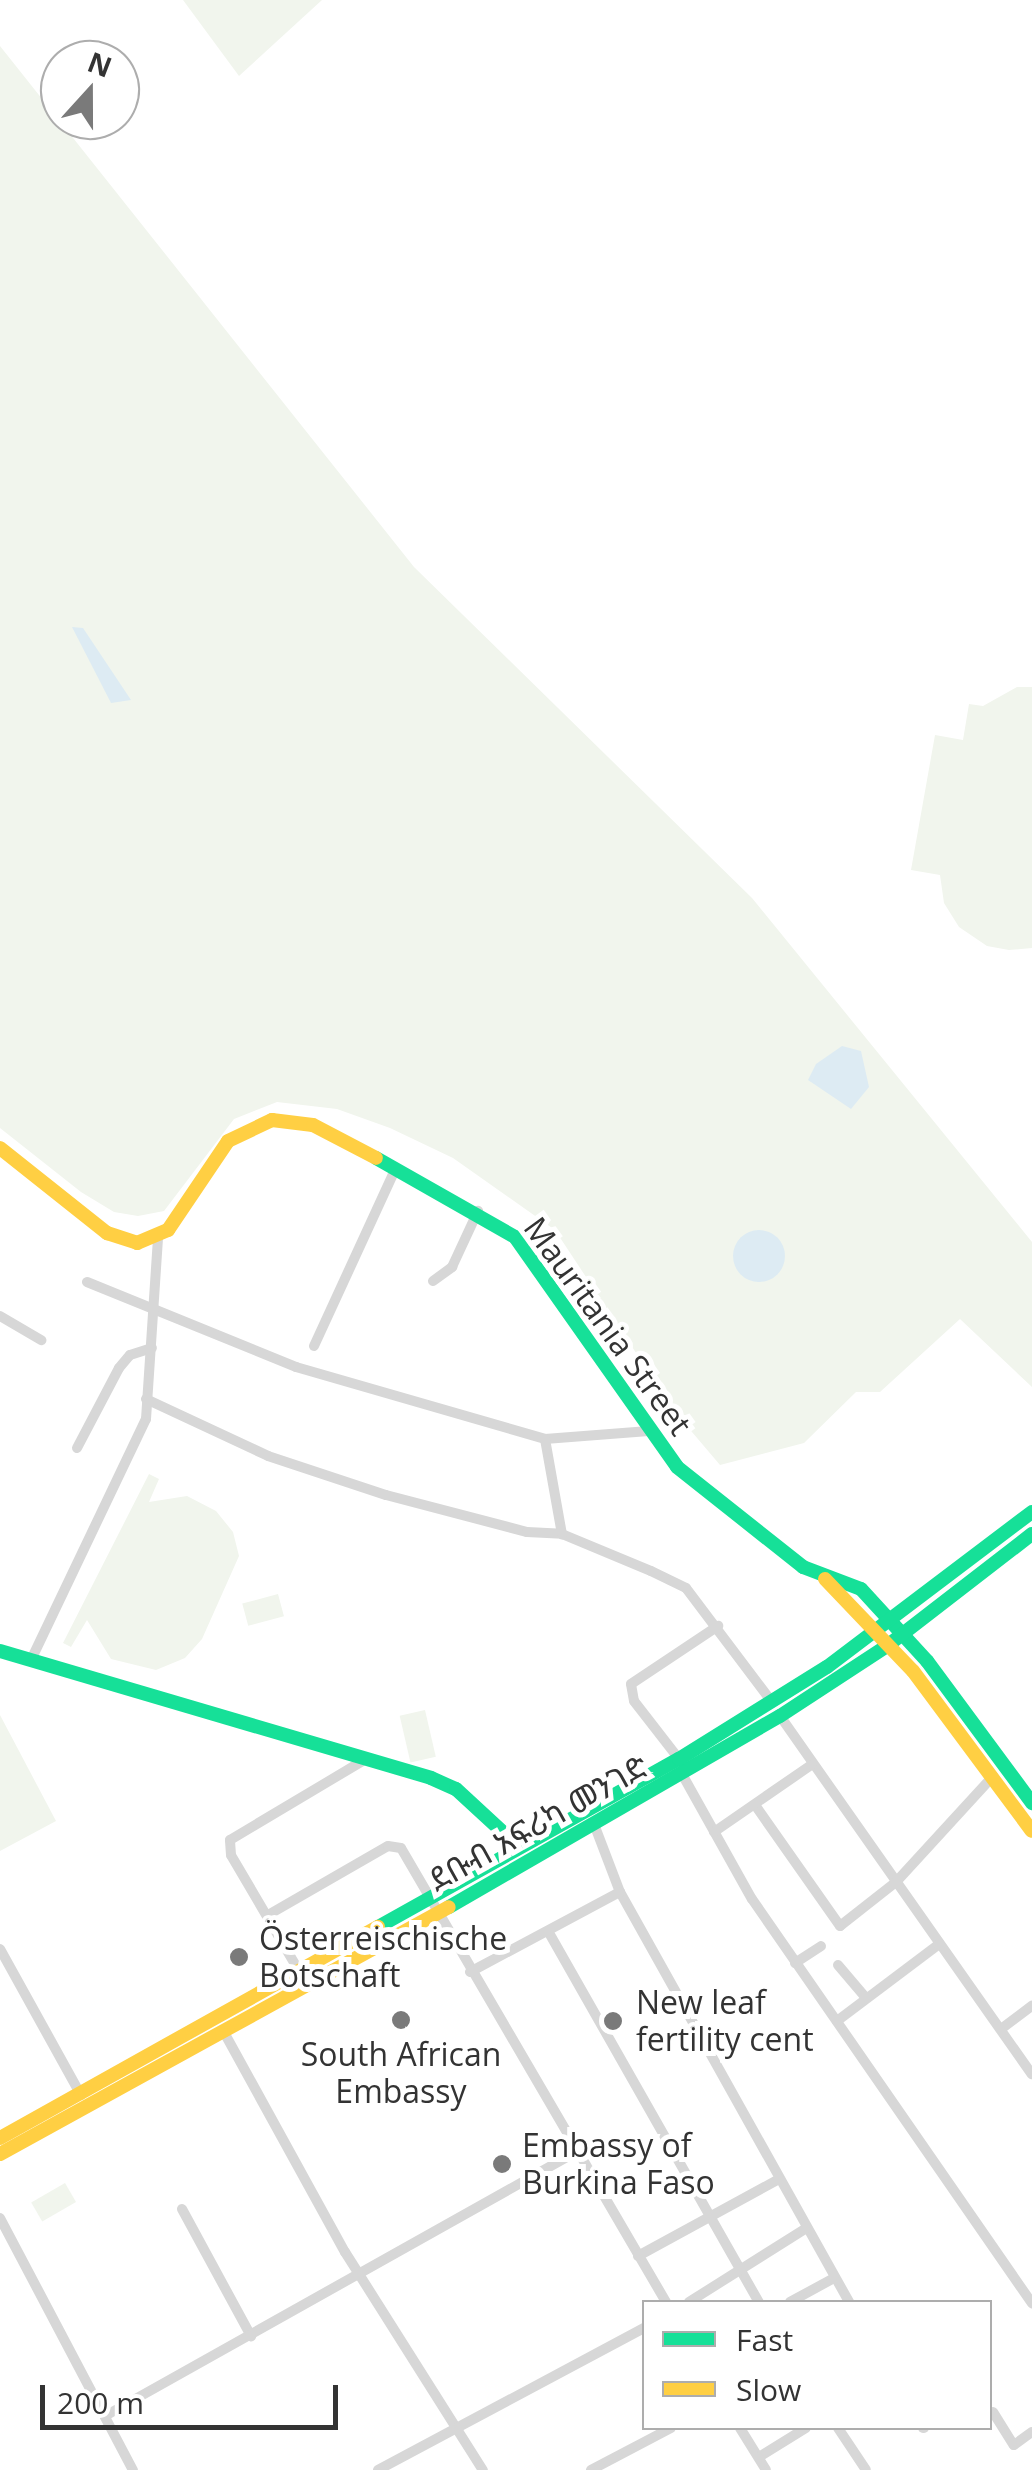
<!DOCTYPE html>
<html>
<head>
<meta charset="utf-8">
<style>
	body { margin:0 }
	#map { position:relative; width:1032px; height:2470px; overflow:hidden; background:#fff; font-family:"Open Sans","Noto Sans Ethiopic",sans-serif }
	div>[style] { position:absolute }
	.green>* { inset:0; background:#f1f5ed; transform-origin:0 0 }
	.water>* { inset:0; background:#ddebf3 }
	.round { border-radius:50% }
	.street>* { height:10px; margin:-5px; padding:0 5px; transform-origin:5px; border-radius:5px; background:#d7d7d7 }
	.fast>* { height:14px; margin:-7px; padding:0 7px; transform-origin:7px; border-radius:7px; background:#16e098 }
	.slow>* { height:14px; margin:-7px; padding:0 7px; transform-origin:7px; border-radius:7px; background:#ffcf43 }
	.dots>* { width:28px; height:28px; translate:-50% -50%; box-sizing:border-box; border:5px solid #fff; border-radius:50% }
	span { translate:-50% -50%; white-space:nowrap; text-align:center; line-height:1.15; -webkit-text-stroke:10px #fff; paint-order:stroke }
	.street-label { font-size:32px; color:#333 }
	.poi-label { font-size:32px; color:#333 }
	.left { translate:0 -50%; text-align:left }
	.legend { position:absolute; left:642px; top:2300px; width:350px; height:130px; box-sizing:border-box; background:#fff; border:2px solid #adadad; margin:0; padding:12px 18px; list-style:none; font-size:30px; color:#333 }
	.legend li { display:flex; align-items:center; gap:20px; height:50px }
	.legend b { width:50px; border:2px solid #adadad }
	.north { position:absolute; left:40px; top:40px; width:100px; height:100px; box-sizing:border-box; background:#fff; border:2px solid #adadad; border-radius:50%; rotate:21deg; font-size:28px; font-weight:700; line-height:40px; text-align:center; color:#333 }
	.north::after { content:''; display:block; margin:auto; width:35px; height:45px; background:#7a7a7a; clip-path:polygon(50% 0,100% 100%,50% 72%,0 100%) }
	.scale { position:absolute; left:40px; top:2385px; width:298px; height:45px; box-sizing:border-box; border:5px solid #333; border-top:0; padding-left:12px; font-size:30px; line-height:35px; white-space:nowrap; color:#333; -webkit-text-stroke:8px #fff; paint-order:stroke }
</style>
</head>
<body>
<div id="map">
	<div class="green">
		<div style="clip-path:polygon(183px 0,322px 0,239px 76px)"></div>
		<div style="clip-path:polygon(0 46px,414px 567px,752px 898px,1032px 1242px,1032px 1387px,960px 1319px,880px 1392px,856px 1392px,804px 1443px,720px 1465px,675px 1412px,555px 1230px,453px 1158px,390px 1128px,337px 1109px,277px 1102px,234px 1119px,164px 1211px,138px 1216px,114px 1212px,81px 1192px,0 1128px)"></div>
		<div style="clip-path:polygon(1017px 687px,1032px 687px,1032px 948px,1009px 950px,987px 946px,959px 927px,944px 903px,940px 875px,911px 870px,935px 735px,963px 740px,969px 704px,983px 706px)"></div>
		<div style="clip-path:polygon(149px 1474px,159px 1479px,149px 1502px,187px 1496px,216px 1511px,233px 1532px,239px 1556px,202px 1639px,185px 1658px,156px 1670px,111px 1659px,87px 1620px,71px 1647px,63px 1643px)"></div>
		<div style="left:278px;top:1594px;width:23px;height:37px;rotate:75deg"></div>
		<div style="left:425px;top:1710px;width:48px;height:26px;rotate:77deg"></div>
		<div style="clip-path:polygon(0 1715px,56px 1821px,0 1851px)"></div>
		<div style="left:65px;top:2183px;width:22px;height:39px;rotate:60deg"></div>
	</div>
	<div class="water">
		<div style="clip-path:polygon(72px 627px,83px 628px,131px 700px,111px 703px)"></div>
		<div style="clip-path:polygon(842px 1046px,861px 1051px,869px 1087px,851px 1109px,808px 1080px,816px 1064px)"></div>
		<div class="round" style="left:733px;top:1230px;width:52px;height:52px"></div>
	</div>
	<div class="street">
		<div style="left:433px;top:1281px;width:24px;rotate:-36deg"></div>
		<div style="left:452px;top:1267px;width:62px;rotate:-65.1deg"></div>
		<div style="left:87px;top:1282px;width:226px;rotate:22.1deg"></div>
		<div style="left:296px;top:1367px;width:259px;rotate:16.1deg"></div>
		<div style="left:545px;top:1439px;width:104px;rotate:-4.4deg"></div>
		<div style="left:0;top:1316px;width:48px;rotate:30.3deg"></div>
		<div style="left:314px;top:1346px;width:196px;rotate:-65.3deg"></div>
		<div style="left:146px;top:1399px;width:135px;rotate:25deg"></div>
		<div style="left:268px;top:1456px;width:124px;rotate:18.3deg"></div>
		<div style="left:386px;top:1495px;width:146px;rotate:14.7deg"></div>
		<div style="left:527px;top:1532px;width:35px;rotate:3deg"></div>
		<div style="left:562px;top:1534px;width:96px;rotate:22.6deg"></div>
		<div style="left:651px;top:1571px;width:39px;rotate:26deg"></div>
		<div style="left:686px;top:1588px;width:141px;rotate:53deg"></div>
		<div style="left:545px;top:1439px;width:97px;rotate:79.9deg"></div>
		<div style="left:77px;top:1448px;width:90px;rotate:-62.3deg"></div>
		<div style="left:119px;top:1368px;width:17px;rotate:-50deg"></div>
		<div style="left:130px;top:1355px;width:23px;rotate:-18deg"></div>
		<div style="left:31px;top:1660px;width:267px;rotate:-64.5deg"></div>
		<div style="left:146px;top:1419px;width:181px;rotate:-86.2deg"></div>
		<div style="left:780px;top:1716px;width:438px;rotate:54.9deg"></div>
		<div style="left:679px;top:1759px;width:73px;rotate:-127.8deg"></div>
		<div style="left:634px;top:1701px;width:17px;rotate:-100deg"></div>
		<div style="left:631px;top:1684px;width:105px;rotate:-33.7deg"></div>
		<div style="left:682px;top:1774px;width:143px;rotate:60.8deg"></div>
		<div style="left:752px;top:1899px;width:492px;rotate:55.3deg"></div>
		<div style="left:755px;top:1805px;width:148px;rotate:54.9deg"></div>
		<div style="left:840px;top:1926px;width:71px;rotate:-38.2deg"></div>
		<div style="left:896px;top:1882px;width:144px;rotate:-47.5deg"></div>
		<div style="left:594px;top:1824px;width:73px;rotate:69.1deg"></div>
		<div style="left:620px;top:1892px;width:470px;rotate:60.8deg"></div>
		<div style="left:714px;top:1832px;width:118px;rotate:-34.6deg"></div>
		<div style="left:268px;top:1915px;width:138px;rotate:-29.9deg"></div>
		<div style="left:388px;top:1846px;width:13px;rotate:9deg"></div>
		<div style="left:401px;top:1848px;width:526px;rotate:59.73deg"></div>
		<div style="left:548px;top:1931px;width:427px;rotate:60.4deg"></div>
		<div style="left:0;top:1949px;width:167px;rotate:61deg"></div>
		<div style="left:795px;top:1963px;width:31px;rotate:-33deg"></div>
		<div style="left:838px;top:1965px;width:43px;rotate:49.7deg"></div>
		<div style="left:299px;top:1971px;width:134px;rotate:-120.4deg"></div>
		<div style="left:231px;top:1855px;width:15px;rotate:-94deg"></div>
		<div style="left:230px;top:1840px;width:156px;rotate:-30.8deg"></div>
		<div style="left:470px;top:1972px;width:170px;rotate:-28.1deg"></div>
		<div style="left:837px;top:2021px;width:128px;rotate:-37deg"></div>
		<div style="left:1001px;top:2029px;width:39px;rotate:-37deg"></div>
		<div style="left:225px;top:2034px;width:249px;rotate:61.2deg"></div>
		<div style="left:345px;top:2252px;width:258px;rotate:57.7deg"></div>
		<div style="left:182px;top:2209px;width:145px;rotate:61.5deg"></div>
		<div style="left:0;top:2218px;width:285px;rotate:62.2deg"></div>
		<div style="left:638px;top:2256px;width:161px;rotate:-28.6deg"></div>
		<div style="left:689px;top:2302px;width:137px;rotate:-32.2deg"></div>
		<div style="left:790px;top:2302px;width:50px;rotate:-28.6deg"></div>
		<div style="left:993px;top:2412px;width:39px;rotate:58deg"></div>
		<div style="left:1014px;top:2445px;width:22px;rotate:-36deg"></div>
		<div style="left:105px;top:2416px;width:540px;rotate:-29.27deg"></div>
		<div style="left:740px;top:2428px;width:49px;rotate:58.2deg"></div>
		<div style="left:838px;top:2428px;width:50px;rotate:56.3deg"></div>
		<div style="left:923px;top:2428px;width:1px"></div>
		<div style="left:759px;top:2457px;width:55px;rotate:-31.7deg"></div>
		<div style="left:378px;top:2470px;width:302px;rotate:-28.1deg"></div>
		<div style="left:591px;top:2470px;width:90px;rotate:-27.7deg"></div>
	</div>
	<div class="fast">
		<div style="left:376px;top:1158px;width:160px;rotate:29.6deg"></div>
		<div style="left:515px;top:1237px;width:281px;rotate:54.8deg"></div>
		<div style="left:677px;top:1467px;width:161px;rotate:38.4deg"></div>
		<div style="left:803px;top:1567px;width:62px;rotate:20.8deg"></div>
		<div style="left:861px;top:1589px;width:98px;rotate:47.5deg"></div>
		<div style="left:927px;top:1661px;width:177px;rotate:53.5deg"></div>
		<div style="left:0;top:1651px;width:449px;rotate:16.4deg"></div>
		<div style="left:431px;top:1778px;width:27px;rotate:24deg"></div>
		<div style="left:456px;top:1789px;width:84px;rotate:42.6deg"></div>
		<div style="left:449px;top:1907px;width:382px;rotate:-30deg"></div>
		<div style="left:780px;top:1716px;width:128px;rotate:-33.2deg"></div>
		<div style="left:887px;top:1646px;width:183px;rotate:-37.7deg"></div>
		<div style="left:378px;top:1927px;width:345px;rotate:-29.2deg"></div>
		<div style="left:679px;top:1759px;width:174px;rotate:-31.9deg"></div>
		<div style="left:827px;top:1667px;width:257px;rotate:-37.1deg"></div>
	</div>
	<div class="slow">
		<div style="left:0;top:1148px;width:137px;rotate:38.5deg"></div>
		<div style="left:107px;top:1233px;width:32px;rotate:18deg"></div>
		<div style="left:137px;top:1243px;width:34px;rotate:-23deg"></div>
		<div style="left:168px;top:1230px;width:107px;rotate:-56deg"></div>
		<div style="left:228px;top:1141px;width:49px;rotate:-25.5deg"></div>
		<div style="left:272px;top:1120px;width:41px;rotate:7deg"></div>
		<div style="left:313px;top:1125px;width:71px;rotate:27.6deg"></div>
		<div style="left:825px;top:1579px;width:127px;rotate:46.3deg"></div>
		<div style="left:913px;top:1671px;width:199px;rotate:53.4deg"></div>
		<div style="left:0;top:2138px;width:433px;rotate:-29.2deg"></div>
		<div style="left:0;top:2154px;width:512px;rotate:-28.82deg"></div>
	</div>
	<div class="dots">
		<div style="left:239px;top:1957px;background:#7a7a7a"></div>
		<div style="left:401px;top:2020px;background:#7a7a7a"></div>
		<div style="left:613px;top:2021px;background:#7a7a7a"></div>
		<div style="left:502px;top:2164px;background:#7a7a7a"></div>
	</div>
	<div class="street-label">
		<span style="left:608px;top:1326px;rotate:54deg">Mauritania Street</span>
		<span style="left:538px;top:1823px;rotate:-29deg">ደቡብ አፍሪካ መንገድ</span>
	</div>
	<div class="poi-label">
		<span class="left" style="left:259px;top:1957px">Österreischische<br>Botschaft</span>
		<span class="left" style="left:636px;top:2021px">New leaf<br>fertility cent</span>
		<span style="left:401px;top:2073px">South African<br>Embassy</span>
		<span class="left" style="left:522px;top:2164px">Embassy of<br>Burkina Faso</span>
	</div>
	<ul class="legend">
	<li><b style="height:12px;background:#16e098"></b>Fast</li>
	<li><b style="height:12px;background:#ffcf43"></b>Slow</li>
	</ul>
	<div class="north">N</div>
	<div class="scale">200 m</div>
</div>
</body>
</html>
